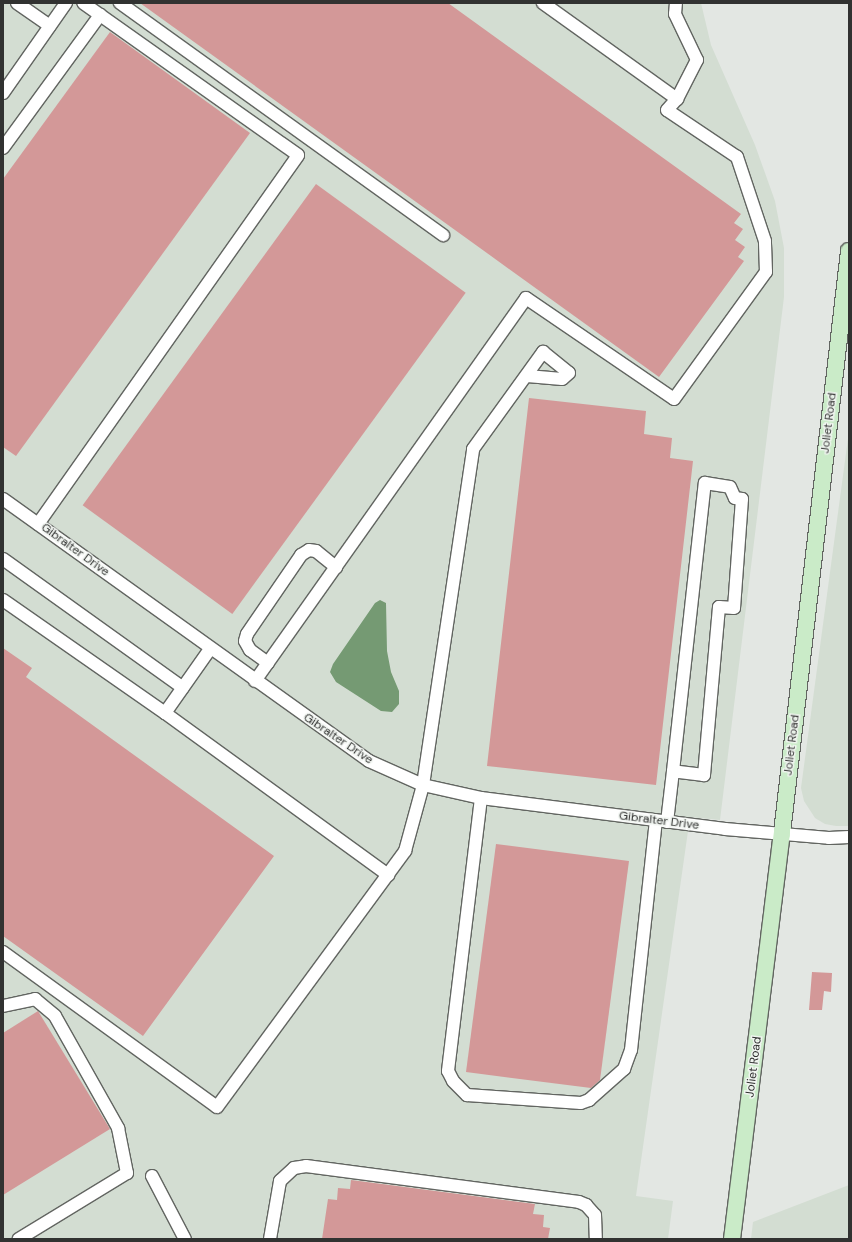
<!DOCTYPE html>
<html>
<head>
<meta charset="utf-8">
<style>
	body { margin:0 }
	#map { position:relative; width:852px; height:1242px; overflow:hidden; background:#e3e7e3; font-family:"DM Sans",sans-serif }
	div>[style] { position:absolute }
	.built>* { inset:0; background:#d3ddd2 }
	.water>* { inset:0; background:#759a73 }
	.building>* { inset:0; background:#d39898; transform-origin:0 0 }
	.roads { filter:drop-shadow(1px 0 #626561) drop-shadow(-1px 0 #626561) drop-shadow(0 1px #626561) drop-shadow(0 -1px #626561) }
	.minor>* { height:12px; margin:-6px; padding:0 6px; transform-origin:6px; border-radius:6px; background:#fff }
	.major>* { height:16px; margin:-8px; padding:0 8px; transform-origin:8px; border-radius:8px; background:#caebc8 }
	span { translate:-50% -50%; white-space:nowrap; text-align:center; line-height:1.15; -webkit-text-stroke:3px #f0f4f0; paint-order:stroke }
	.street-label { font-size:12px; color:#313231 }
	.frame { position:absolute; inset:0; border:4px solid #313231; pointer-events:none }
</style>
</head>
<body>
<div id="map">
	<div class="built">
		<div style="clip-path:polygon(3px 3px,701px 3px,711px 45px,755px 145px,775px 201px,784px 248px,784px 297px,720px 820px,690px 817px,636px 1196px,673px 1201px,668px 1239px,3px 1239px)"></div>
		<div style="clip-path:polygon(849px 431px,849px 826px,836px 826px,825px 824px,815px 818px,804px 801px,801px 788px)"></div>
		<div style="clip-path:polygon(849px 1185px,849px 1239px,751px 1239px,753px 1222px)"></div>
	</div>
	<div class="water">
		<div style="clip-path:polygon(380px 600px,386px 603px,387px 651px,391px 672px,399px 691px,399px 704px,392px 712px,381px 711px,336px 682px,330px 672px,333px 664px,375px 603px)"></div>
	</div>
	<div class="building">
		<div style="clip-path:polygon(140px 3px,448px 3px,741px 214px,734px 223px,743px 229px,735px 240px,745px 247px,738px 257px,744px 261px,659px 377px)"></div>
		<div style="clip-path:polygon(110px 32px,250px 133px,16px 456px,3px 447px,3px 179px)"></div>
		<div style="left:316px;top:184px;width:185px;height:397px;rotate:36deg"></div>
		<div style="clip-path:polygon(529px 398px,646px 411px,644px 434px,672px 438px,670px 458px,693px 461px,656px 785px,487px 766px)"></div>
		<div style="clip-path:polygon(3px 648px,32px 668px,26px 677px,274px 856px,143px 1036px,3px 936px)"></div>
		<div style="clip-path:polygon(496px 844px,629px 861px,600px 1080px,591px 1088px,466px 1072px)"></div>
		<div style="clip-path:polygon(812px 972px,832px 973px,831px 992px,824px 991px,822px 1010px,809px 1010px)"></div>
		<div style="clip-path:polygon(38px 1011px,110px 1129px,3px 1195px,3px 1033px)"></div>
		<div style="clip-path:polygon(351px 1180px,535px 1204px,533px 1214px,544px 1215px,543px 1227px,550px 1228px,548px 1239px,322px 1239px,328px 1199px,337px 1200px,338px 1188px,350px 1189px)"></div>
	</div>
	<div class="roads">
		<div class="minor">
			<div style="left:17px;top:3px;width:40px;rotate:34.9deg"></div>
			<div style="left:120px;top:3px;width:398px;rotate:35.7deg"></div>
			<div style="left:543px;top:3px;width:165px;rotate:35.6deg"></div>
			<div style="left:3px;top:93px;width:110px;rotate:-55deg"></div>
			<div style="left:3px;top:148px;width:165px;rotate:-53.9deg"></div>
			<div style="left:3px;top:499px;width:450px;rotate:35.6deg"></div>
			<div style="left:369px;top:761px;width:59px;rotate:24deg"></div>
			<div style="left:423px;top:785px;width:59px;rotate:12.6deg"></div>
			<div style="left:481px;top:798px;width:246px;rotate:7.2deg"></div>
			<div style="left:725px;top:829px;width:104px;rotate:4.9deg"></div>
			<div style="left:829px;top:838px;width:20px;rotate:-3deg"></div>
			<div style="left:38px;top:524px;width:451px;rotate:-54.8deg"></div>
			<div style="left:298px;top:155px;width:263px;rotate:-144.7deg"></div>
			<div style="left:3px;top:559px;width:221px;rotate:35.6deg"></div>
			<div style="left:3px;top:600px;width:198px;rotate:34.9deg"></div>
			<div style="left:165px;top:713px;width:78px;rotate:-54.9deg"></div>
			<div style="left:268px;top:663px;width:22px;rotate:-144deg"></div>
			<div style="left:250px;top:650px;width:10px;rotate:-119deg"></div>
			<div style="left:245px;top:641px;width:7px;rotate:-74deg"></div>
			<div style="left:247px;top:634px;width:96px;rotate:-55.6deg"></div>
			<div style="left:301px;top:555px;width:9px;rotate:-32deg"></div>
			<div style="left:309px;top:550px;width:7px;rotate:8deg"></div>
			<div style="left:316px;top:551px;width:26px;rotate:39deg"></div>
			<div style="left:255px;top:681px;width:469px;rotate:-54.7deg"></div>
			<div style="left:526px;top:298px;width:179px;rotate:34.3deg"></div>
			<div style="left:674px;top:399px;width:157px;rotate:-54.1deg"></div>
			<div style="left:766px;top:272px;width:31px;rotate:-92deg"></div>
			<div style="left:765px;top:241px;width:89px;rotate:-108.4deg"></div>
			<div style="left:737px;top:157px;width:84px;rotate:-146.1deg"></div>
			<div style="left:667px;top:110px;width:15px;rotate:-48deg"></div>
			<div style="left:677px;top:99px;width:44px;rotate:-62.9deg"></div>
			<div style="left:697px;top:60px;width:51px;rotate:-115.6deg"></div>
			<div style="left:675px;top:14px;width:11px;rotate:-85deg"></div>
			<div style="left:165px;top:713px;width:276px;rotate:36deg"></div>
			<div style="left:481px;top:798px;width:275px;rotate:96.9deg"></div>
			<div style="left:448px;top:1071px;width:11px;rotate:63deg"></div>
			<div style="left:453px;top:1081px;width:20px;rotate:45deg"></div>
			<div style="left:467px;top:1095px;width:114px;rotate:4deg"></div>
			<div style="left:581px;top:1103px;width:9px;rotate:-21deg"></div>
			<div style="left:589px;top:1100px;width:47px;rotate:-41.5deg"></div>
			<div style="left:624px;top:1069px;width:20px;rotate:-70deg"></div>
			<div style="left:631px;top:1050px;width:231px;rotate:-83.8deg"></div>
			<div style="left:667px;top:822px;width:51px;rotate:-83.3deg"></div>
			<div style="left:673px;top:771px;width:290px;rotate:-83.7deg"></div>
			<div style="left:705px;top:483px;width:25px;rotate:9deg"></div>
			<div style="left:730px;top:487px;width:12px;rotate:66deg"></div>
			<div style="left:735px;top:498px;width:7px;rotate:8deg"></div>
			<div style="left:742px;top:499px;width:109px;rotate:94.2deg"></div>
			<div style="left:734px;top:608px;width:15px;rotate:-176deg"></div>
			<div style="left:719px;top:607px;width:169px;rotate:95.1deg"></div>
			<div style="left:704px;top:775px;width:31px;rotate:-173deg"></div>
			<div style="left:3px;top:952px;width:264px;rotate:35.9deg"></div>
			<div style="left:217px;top:1107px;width:318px;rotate:-53.7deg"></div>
			<div style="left:405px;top:851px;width:68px;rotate:-74.7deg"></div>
			<div style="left:423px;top:785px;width:340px;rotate:-81.5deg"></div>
			<div style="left:473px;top:449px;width:120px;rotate:-54.2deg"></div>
			<div style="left:543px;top:352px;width:33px;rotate:39deg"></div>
			<div style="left:569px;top:373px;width:9px;rotate:139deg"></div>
			<div style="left:562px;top:379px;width:35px;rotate:-175deg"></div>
			<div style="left:3px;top:1006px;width:33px;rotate:-12deg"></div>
			<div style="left:35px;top:999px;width:26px;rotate:40deg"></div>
			<div style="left:55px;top:1016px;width:129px;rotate:60.6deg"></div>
			<div style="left:118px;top:1128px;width:46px;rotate:78.7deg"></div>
			<div style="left:127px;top:1173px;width:127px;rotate:148.6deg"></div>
			<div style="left:152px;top:1176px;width:71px;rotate:62.4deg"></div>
			<div style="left:270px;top:1239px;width:59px;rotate:-80.2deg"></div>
			<div style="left:280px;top:1181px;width:19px;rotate:-43deg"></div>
			<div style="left:294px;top:1168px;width:12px;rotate:-9deg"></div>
			<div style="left:306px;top:1166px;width:275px;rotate:7.5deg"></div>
			<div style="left:579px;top:1202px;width:8px;rotate:23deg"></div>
			<div style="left:586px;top:1205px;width:13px;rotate:48deg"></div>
			<div style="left:595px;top:1215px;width:24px;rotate:88deg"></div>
		</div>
		<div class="major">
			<div style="left:732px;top:1239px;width:409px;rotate:-83deg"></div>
			<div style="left:782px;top:833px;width:586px;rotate:-83.43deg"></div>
		</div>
	</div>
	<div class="street-label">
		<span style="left:829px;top:423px;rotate:-83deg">Joliet Road</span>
		<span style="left:75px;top:550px;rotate:36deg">Gibralter Drive</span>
		<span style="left:338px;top:739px;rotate:34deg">Gibralter Drive</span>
		<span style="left:792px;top:745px;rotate:-83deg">Joliet Road</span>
		<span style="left:659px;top:821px;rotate:7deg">Gibralter Drive</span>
		<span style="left:754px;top:1067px;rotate:-83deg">Joliet Road</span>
	</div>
	<div class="frame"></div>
</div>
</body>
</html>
